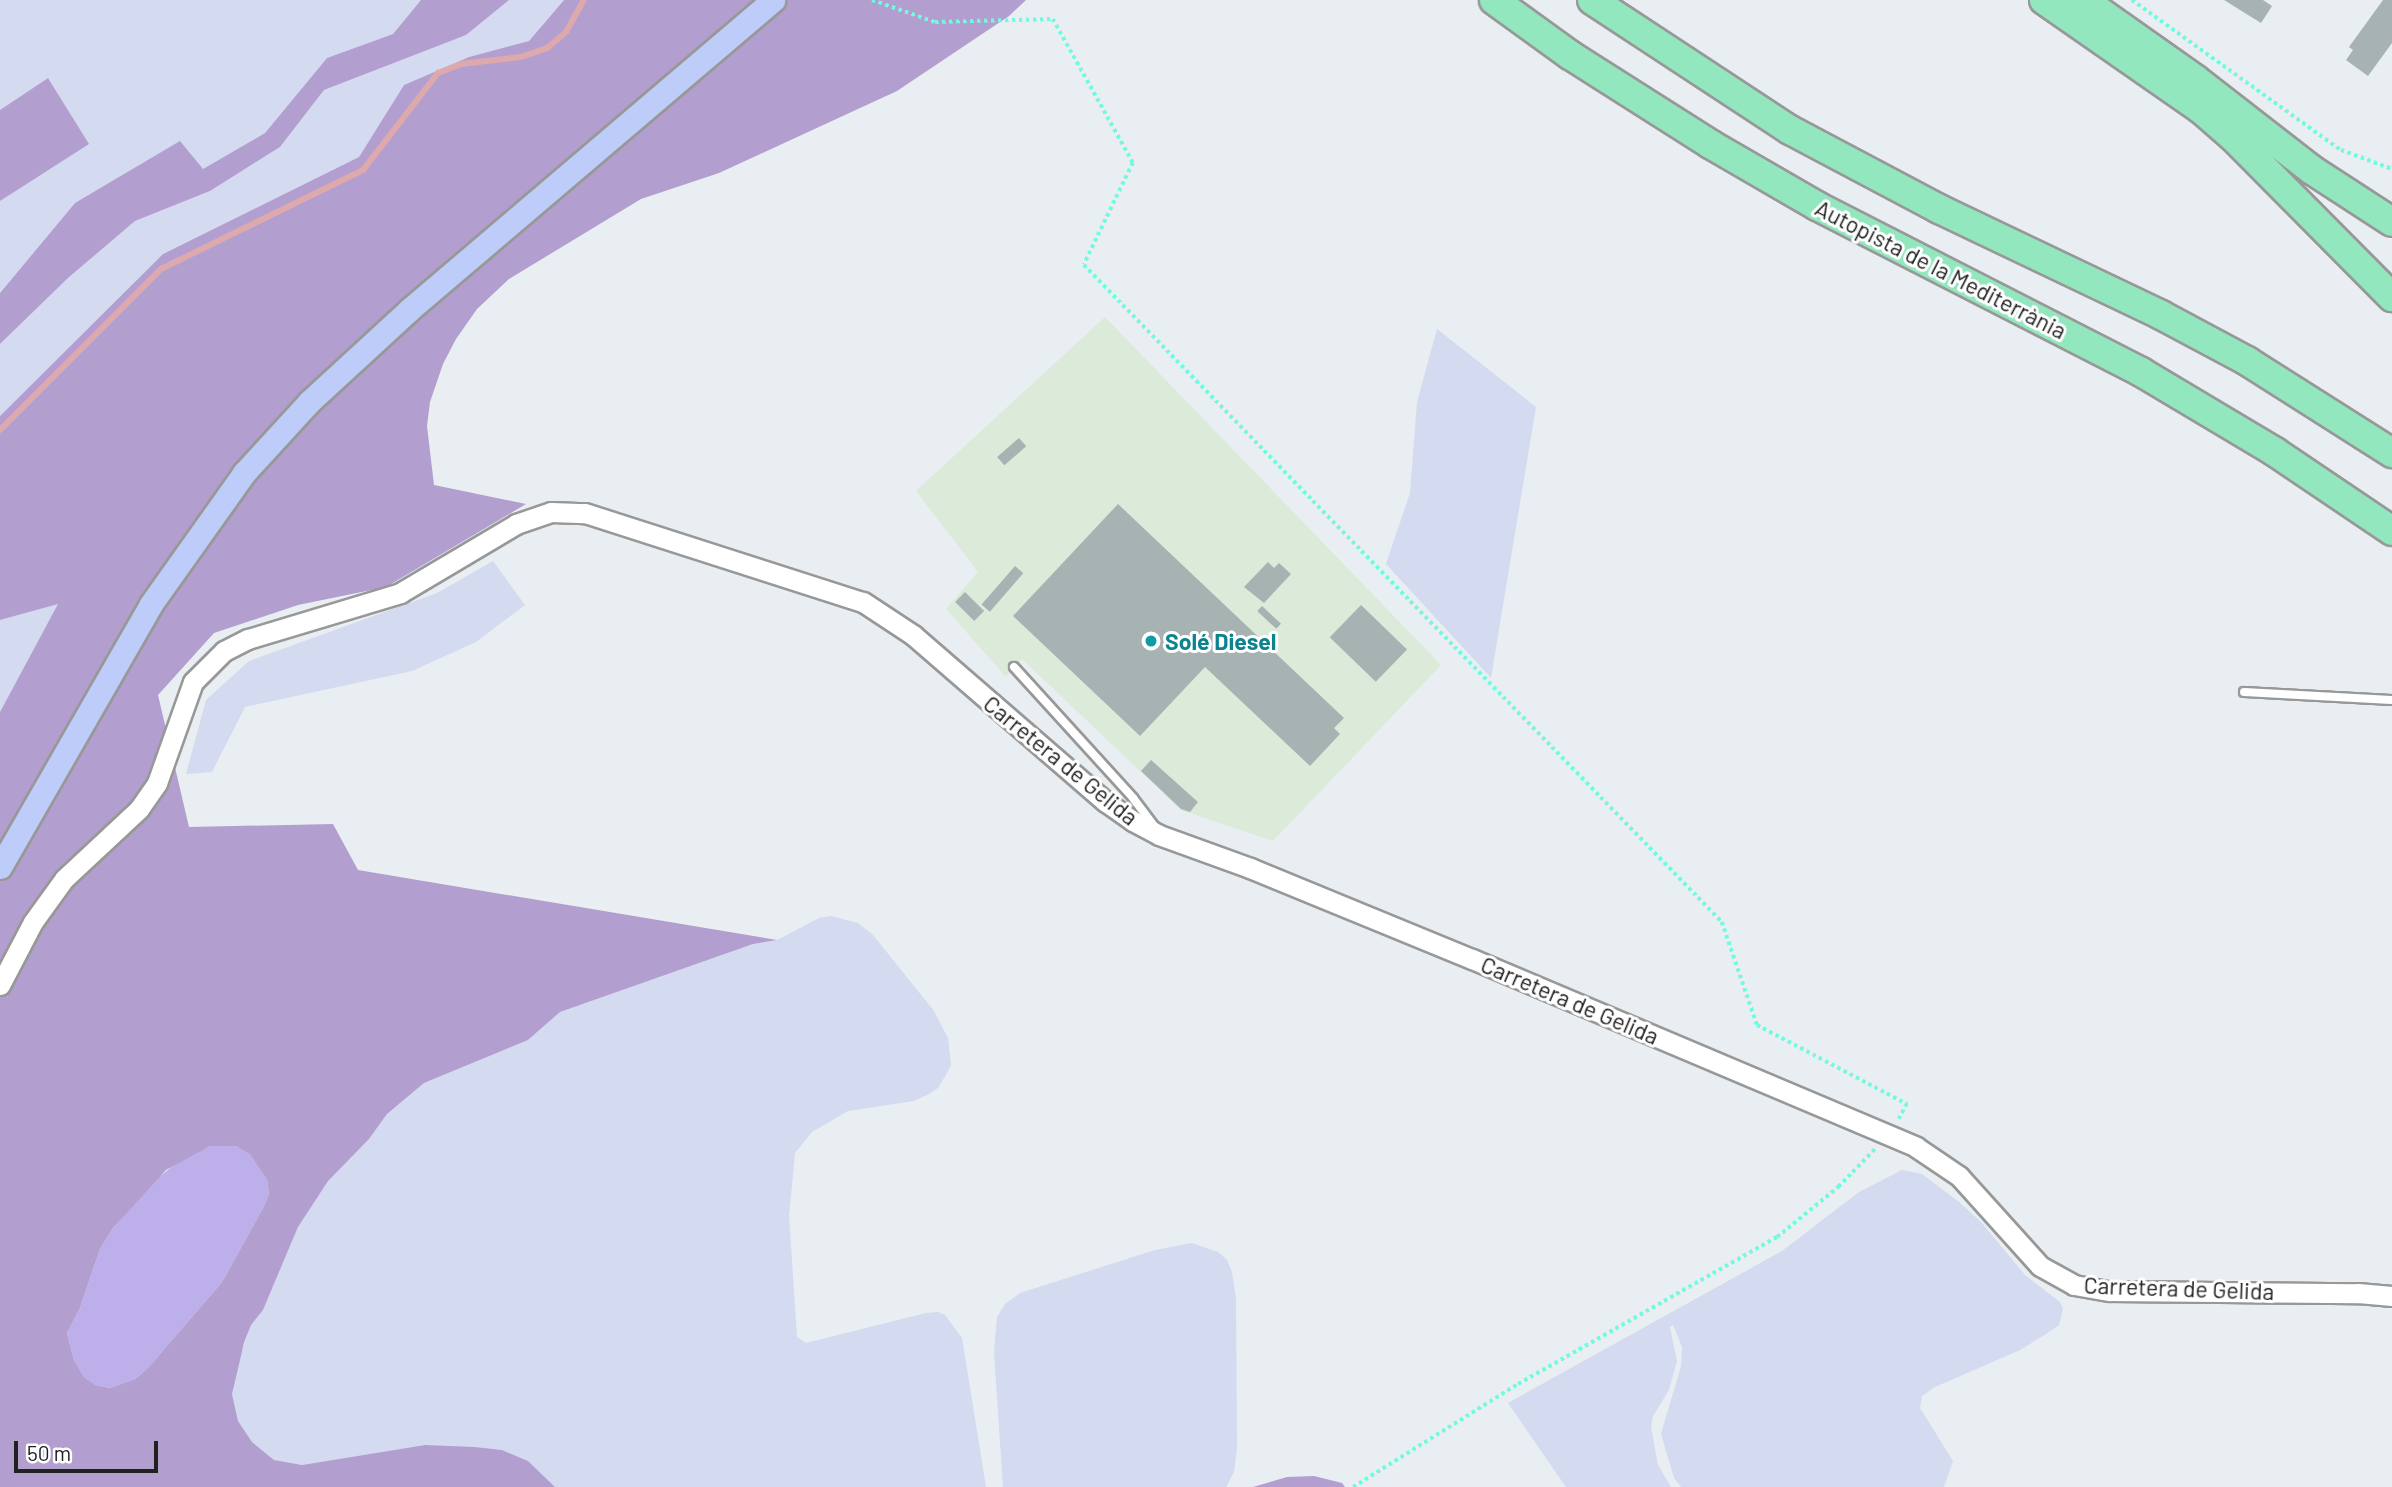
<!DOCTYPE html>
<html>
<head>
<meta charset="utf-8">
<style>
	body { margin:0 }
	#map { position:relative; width:2392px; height:1487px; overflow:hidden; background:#e8eef1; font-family:Barlow,sans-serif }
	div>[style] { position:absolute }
	.industrial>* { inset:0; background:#dceada }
	.farmland>* { inset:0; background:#d4daef }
	.grass>* { inset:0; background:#bdafea }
	.forest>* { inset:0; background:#b39ed0 }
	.stream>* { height:6px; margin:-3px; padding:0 3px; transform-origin:3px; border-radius:3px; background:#dea9ad }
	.building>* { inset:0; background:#a7b2b3; transform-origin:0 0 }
	.path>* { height:3.5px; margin-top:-1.75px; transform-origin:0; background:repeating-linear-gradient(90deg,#72f9e0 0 3.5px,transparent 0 7px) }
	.roads { filter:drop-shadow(2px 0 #989898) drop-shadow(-2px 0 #989898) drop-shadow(0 2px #989898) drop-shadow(0 -2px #989898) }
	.service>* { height:8px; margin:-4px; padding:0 4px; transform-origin:4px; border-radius:4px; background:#fff }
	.tertiary>* { height:19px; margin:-9.5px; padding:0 9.5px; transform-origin:9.5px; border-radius:9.5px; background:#fff }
	.secondary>* { height:23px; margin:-11.5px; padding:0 11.5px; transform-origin:11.5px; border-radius:11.5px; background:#beccf9 }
	.motorway>* { height:28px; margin:-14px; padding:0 14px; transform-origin:14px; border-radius:14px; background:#92e7bf }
	.dots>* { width:19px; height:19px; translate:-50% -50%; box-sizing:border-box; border:4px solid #fff; border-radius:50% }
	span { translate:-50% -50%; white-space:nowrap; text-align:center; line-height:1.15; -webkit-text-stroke:6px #fff; paint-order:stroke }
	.street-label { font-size:23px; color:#212121 }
	.culture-label { font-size:23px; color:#0d838f; font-weight:700 }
	.left { translate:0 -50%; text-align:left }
	.scale { position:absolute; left:14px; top:1441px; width:144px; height:32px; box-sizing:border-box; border:4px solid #212121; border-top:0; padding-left:9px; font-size:21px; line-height:24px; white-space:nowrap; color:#212121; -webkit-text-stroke:5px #fff; paint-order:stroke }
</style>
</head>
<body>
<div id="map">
	<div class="industrial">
		<div style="clip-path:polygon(1105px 317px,1441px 665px,1273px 841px,1181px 810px,1022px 659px,1006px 677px,946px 609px,978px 572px,916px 491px)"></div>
	</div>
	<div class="farmland">
		<div style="clip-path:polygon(0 0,421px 0,393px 34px,327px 58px,265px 133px,203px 169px,75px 203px,0 293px,0 201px,88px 143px,48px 78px,0 110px)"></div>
		<div style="clip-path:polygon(509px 0,564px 0,529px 41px,469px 57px,404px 85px,359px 157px,163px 254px,0 416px,0 344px,68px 278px,135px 221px,210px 191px,280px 147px,324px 90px,465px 35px)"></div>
		<div style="clip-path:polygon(1437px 329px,1536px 407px,1491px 678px,1386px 564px,1410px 493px,1417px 402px)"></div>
		<div style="clip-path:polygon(493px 561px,525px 605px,476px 642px,412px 671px,245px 707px,212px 772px,186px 774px,206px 700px,249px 661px,437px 593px)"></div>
		<div style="clip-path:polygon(59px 603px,0 712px,0 620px)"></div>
		<div style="clip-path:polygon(831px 916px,858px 923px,873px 935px,934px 1011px,948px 1038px,951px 1066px,938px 1088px,929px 1094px,914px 1101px,848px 1111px,812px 1132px,795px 1153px,789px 1216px,797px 1337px,806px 1343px,926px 1313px,938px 1312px,945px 1315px,962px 1338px,986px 1487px,555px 1487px,528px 1461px,502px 1450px,425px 1445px,302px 1465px,274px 1460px,252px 1442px,238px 1421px,232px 1394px,236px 1369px,251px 1325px,263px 1310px,298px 1227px,328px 1180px,369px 1139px,387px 1114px,424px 1083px,528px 1040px,560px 1012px,753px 944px,777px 940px,819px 918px)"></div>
		<div style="clip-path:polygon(1902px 1170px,1922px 1174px,1959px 1202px,1981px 1222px,2025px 1275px,2060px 1302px,2063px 1309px,2059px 1325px,2046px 1334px,2020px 1350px,1935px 1387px,1922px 1396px,1920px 1408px,1953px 1461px,1944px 1487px,1681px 1487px,1674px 1478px,1661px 1434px,1681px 1366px,1682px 1347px,1673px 1325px,1670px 1327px,1677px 1361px,1669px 1390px,1653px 1416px,1651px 1427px,1658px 1465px,1671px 1487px,1566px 1487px,1508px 1403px,1782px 1251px,1859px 1192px)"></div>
		<div style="clip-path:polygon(1192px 1243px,1218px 1252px,1227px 1260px,1232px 1272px,1236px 1299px,1237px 1449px,1234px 1472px,1226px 1487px,1003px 1487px,994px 1352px,997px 1317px,1005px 1304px,1020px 1293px,1155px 1250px)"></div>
	</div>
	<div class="grass">
		<div style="clip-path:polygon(210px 1146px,236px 1146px,250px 1153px,267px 1180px,269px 1194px,263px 1208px,222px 1282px,148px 1368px,135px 1379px,110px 1388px,96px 1385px,84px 1377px,74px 1360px,67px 1333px,80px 1308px,100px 1249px,113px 1228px,152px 1183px,180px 1160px)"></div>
	</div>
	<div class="forest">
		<div style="clip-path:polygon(421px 0,509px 0,466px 35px,324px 90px,280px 147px,210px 191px,135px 221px,68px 278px,0 344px,0 293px,75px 203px,180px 141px,203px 169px,265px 133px,327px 58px,393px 34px)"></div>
		<div style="clip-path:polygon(evenodd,564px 0,1026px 0,1009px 16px,897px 91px,719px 173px,641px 199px,509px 279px,477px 309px,456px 339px,443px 364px,430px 402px,427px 426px,434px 485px,526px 504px,386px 587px,298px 605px,214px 633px,158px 695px,189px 827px,333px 824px,358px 870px,777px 940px,753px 944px,560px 1012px,528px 1040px,424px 1083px,387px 1114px,369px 1139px,328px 1181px,298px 1227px,263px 1310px,251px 1325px,244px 1343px,232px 1394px,238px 1421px,252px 1442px,274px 1460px,302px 1465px,425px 1445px,474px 1447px,502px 1450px,528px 1461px,555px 1487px,0 1487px,0 712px,58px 604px,0 620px,0 416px,163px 254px,359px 157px,404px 85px,469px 57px,529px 41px,564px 0,210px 1146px,236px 1146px,250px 1154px,267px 1180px,269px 1194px,263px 1208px,222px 1282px,148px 1368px,135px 1379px,110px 1388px,96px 1385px,84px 1377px,74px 1360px,67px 1333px,80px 1308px,100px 1249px,113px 1228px,166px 1170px,210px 1146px)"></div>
		<div style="clip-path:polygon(48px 78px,89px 144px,0 201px,0 110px)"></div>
		<div style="clip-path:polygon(1314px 1476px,1342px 1483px,1345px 1487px,1253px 1487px,1287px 1477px)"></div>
	</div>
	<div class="stream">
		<div style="left:0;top:430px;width:228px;rotate:-45deg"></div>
		<div style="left:161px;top:269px;width:225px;rotate:-26.1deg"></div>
		<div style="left:363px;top:170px;width:123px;rotate:-52.3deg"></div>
		<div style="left:438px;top:73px;width:25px;rotate:-21deg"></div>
		<div style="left:461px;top:64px;width:60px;rotate:-6.7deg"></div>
		<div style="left:521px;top:57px;width:28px;rotate:-19deg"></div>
		<div style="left:547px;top:48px;width:25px;rotate:-40deg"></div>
		<div style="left:566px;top:32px;width:37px;rotate:-61deg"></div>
	</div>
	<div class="building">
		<div style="clip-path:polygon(2224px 0,2263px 0,2272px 6px,2261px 23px)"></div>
		<div style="clip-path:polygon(2383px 0,2392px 0,2392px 43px,2368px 76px,2346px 60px,2353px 50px,2349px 47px)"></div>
		<div style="left:1019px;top:438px;width:11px;height:29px;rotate:49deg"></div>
		<div style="clip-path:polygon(1118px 504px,1344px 718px,1334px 728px,1340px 734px,1310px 766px,1205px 667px,1140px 736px,1013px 616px)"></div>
		<div style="clip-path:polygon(1268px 562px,1274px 568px,1279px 563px,1291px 574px,1264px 603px,1244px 587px)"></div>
		<div style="left:1015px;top:566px;width:11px;height:51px;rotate:41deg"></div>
		<div style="left:965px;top:592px;width:27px;height:14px;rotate:45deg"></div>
		<div style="left:1361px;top:605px;width:64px;height:45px;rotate:44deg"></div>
		<div style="left:1262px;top:606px;width:26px;height:7px;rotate:43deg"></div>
		<div style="clip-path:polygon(1151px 760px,1198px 802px,1190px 812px,1181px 809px,1141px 771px)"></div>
	</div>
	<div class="path">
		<div style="left:872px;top:0;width:67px;rotate:19.2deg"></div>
		<div style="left:935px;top:22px;width:118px;rotate:-1.5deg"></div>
		<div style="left:1053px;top:19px;width:165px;rotate:60.9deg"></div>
		<div style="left:1133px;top:163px;width:113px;rotate:115.7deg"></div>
		<div style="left:1084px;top:265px;width:916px;rotate:45.84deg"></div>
		<div style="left:1722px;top:922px;width:109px;rotate:71.2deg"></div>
		<div style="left:1757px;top:1025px;width:170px;rotate:27.8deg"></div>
		<div style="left:1907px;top:1104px;width:17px;rotate:118deg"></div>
		<div style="left:2132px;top:0;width:257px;rotate:35.7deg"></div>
		<div style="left:2341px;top:150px;width:54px;rotate:20.4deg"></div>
		<div style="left:1353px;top:1487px;width:195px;rotate:-32deg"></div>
		<div style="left:1518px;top:1384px;width:298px;rotate:-29.6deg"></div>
		<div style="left:1777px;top:1237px;width:79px;rotate:-39.3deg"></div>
		<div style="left:1838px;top:1187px;width:53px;rotate:-45.8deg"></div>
	</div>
	<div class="roads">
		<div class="service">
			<div style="left:1014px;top:667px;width:177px;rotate:47.7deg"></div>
			<div style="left:1133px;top:798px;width:35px;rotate:53deg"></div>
			<div style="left:2244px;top:692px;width:148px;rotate:3.1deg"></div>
		</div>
		<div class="tertiary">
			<div style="left:0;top:985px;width:71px;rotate:-62.4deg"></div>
			<div style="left:33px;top:922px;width:53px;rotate:-54.2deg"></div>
			<div style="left:64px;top:879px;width:103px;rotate:-43deg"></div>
			<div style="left:139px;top:809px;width:32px;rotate:-55deg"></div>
			<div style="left:157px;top:783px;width:107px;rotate:-70.4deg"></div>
			<div style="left:193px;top:682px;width:44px;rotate:-45deg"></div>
			<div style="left:224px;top:651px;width:27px;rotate:-27deg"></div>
			<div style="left:248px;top:639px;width:159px;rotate:-16.8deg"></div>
			<div style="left:400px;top:593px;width:135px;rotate:-30.7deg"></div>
			<div style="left:516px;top:524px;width:37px;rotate:-19deg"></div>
			<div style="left:551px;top:512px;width:34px;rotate:2deg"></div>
			<div style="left:585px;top:513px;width:292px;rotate:17.8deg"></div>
			<div style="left:863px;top:602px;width:60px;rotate:33.4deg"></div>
			<div style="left:913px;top:635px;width:255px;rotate:40.9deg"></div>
			<div style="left:1106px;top:802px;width:33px;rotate:35deg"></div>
			<div style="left:1133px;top:821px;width:30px;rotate:28deg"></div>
			<div style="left:1159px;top:835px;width:97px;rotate:19.9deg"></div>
			<div style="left:1250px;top:868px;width:240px;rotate:22.3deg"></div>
			<div style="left:1472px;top:959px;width:482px;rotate:22.9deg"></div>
			<div style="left:1916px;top:1147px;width:52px;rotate:34deg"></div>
			<div style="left:1959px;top:1176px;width:121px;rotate:48deg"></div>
			<div style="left:2040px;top:1266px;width:39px;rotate:29deg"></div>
			<div style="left:2074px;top:1285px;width:36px;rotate:10deg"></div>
			<div style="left:2109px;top:1291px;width:249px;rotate:0.5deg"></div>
			<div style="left:2358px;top:1293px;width:34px;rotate:5deg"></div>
		</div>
		<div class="secondary">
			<div style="left:0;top:867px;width:303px;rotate:-60.1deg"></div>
			<div style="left:151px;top:604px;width:161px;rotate:-54.6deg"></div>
			<div style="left:244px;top:473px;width:96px;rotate:-47.5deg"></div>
			<div style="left:309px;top:402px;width:137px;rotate:-42.6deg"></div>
			<div style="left:410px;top:309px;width:477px;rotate:-40.4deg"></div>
		</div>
		<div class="motorway">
			<div style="left:1494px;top:0;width:94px;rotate:35.9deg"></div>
			<div style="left:1570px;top:55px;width:166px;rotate:32.4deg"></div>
			<div style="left:1710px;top:144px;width:124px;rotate:30.1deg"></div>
			<div style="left:1817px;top:206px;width:364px;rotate:27.1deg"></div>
			<div style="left:2141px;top:372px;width:156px;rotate:30.8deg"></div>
			<div style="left:2275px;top:452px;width:141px;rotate:34deg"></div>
			<div style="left:1592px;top:0;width:237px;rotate:33.3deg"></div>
			<div style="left:1790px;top:130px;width:169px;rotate:27.9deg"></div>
			<div style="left:1939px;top:209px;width:246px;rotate:25.5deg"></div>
			<div style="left:2161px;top:315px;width:98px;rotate:28.1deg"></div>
			<div style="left:2247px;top:361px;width:172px;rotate:32.4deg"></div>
			<div style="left:2044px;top:0;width:193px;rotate:34.8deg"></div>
			<div style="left:2202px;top:110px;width:41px;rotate:41.1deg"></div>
			<div style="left:2233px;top:137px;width:226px;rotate:45.2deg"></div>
			<div style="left:2083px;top:0;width:137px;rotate:35.2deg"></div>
			<div style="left:2195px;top:79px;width:148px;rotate:37.9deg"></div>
			<div style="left:2312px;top:170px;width:95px;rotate:33deg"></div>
		</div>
	</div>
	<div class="dots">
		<div style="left:1151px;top:641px;background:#0f9aa8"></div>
	</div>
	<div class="street-label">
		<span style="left:1941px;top:269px;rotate:27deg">Autopista de la Mediterrània</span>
		<span style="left:1061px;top:760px;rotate:39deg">Carretera de Gelida</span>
		<span style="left:1570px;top:1000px;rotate:23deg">Carretera de Gelida</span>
		<span style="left:2179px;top:1288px;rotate:2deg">Carretera de Gelida</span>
	</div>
	<div class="culture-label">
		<span class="left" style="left:1165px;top:641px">Solé Diesel</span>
	</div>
	<div class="scale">50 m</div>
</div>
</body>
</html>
